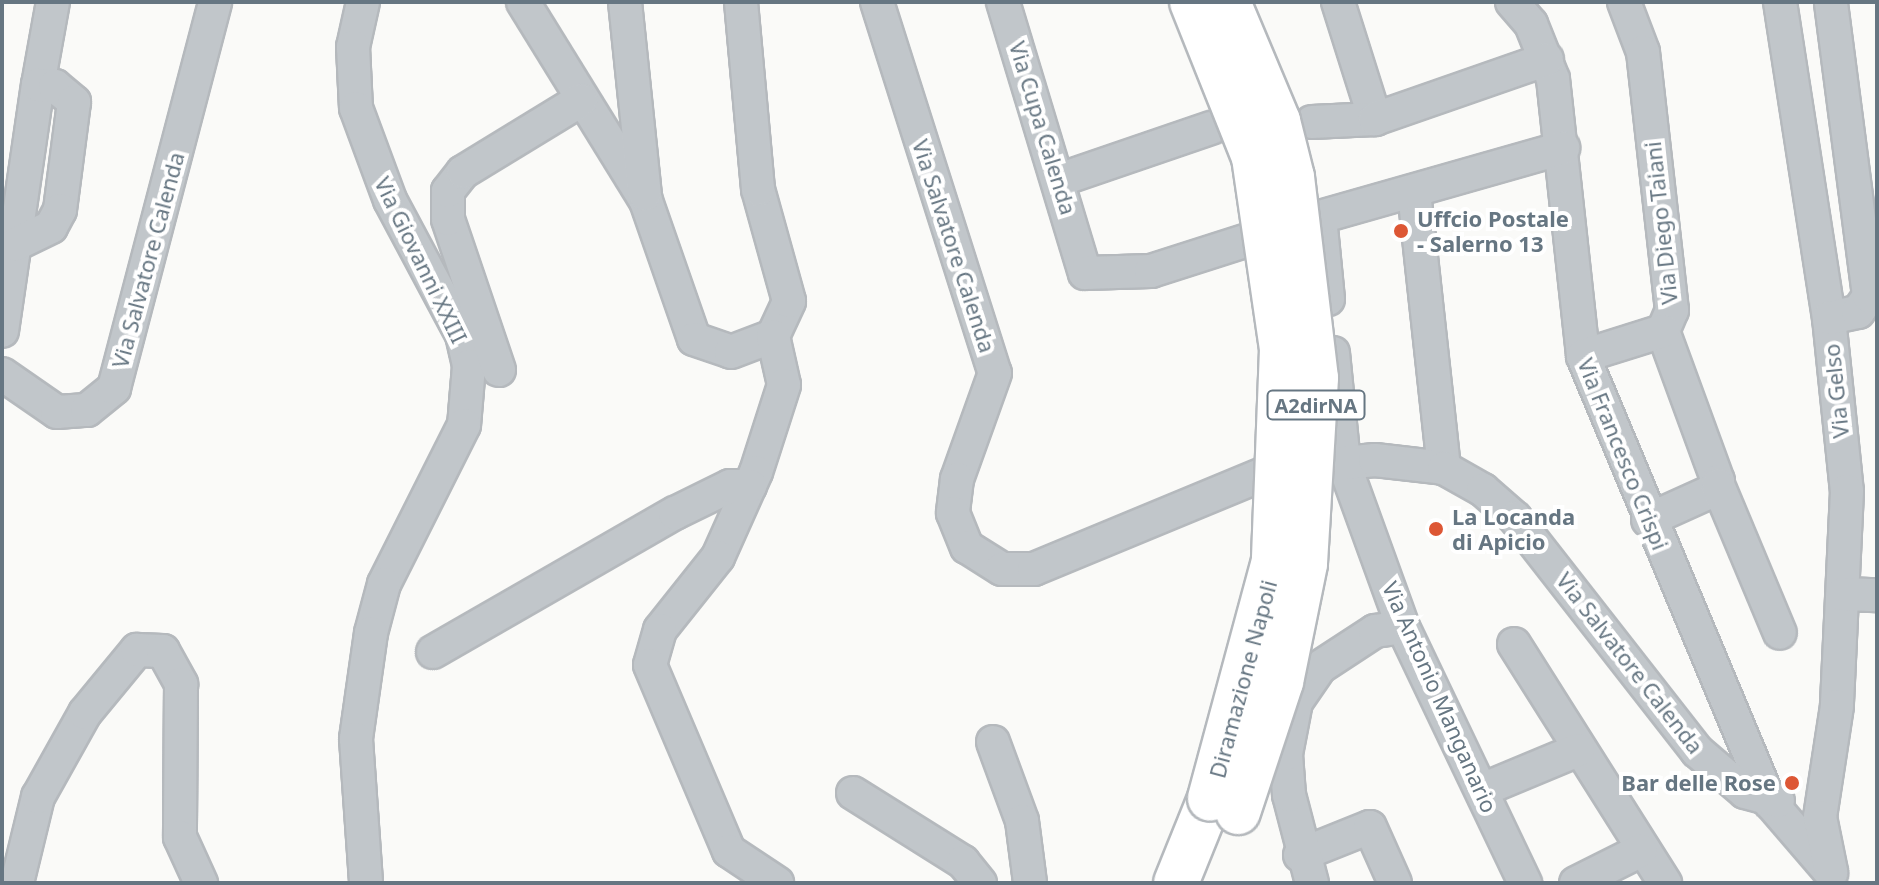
<!DOCTYPE html>
<html>
<head>
<meta charset="utf-8">
<style>
	body { margin:0 }
	#map { position:relative; width:1879px; height:885px; overflow:hidden; background:#fafaf8; font-family:"Noto Sans",sans-serif }
	div>[style] { position:absolute }
	.roads { filter:drop-shadow(2px 0 #b5b9bd) drop-shadow(-2px 0 #b5b9bd) drop-shadow(0 2px #b5b9bd) drop-shadow(0 -2px #b5b9bd) }
	.minor>* { height:32px; margin:-16px; padding:0 16px; transform-origin:16px; border-radius:16px; background:#c1c6ca }
	.highway>* { height:44px; margin:-22px; padding:0 22px; transform-origin:22px; border-radius:22px; background:#fff }
	.bridges { filter:drop-shadow(2px 0 #b5b9bd) drop-shadow(-2px 0 #b5b9bd) drop-shadow(0 2px #b5b9bd) drop-shadow(0 -2px #b5b9bd) }
	.highway-bridge>* { height:44px; margin:-22px; padding:0 22px; transform-origin:22px; border-radius:22px; background:#fff }
	.dots>* { width:22px; height:22px; translate:-50% -50%; box-sizing:border-box; border:4px solid #fff; border-radius:50% }
	span { translate:-50% -50%; white-space:nowrap; text-align:center; line-height:1.15; -webkit-text-stroke:8px #fff; paint-order:stroke }
	.shield-label span { padding:2px 6px; background:#fff; border:2px solid; border-radius:6px; -webkit-text-stroke-width:0 }
	.shield-label { font-size:20px; color:#667682; font-weight:700 }
	.street-label { font-size:22px; color:#667682 }
	.poi-label { font-size:22px; color:#667682; font-weight:700 }
	.left { translate:0 -50%; text-align:left }
	.right { translate:-100% -50%; text-align:right }
	.frame { position:absolute; inset:0; border:4px solid #667682; pointer-events:none }
</style>
</head>
<body>
<div id="map">
	<div class="roads">
		<div class="minor">
			<div style="left:363px;top:2px;width:46px;rotate:102.5deg"></div>
			<div style="left:353px;top:47px;width:61px;rotate:87.2deg"></div>
			<div style="left:356px;top:108px;width:98px;rotate:69.7deg"></div>
			<div style="left:390px;top:200px;width:153px;rotate:61.9deg"></div>
			<div style="left:462px;top:335px;width:32px;rotate:77deg"></div>
			<div style="left:469px;top:366px;width:59px;rotate:94.8deg"></div>
			<div style="left:464px;top:425px;width:178px;rotate:116.7deg"></div>
			<div style="left:384px;top:584px;width:51px;rotate:104.9deg"></div>
			<div style="left:371px;top:633px;width:107px;rotate:98.1deg"></div>
			<div style="left:356px;top:739px;width:144px;rotate:86deg"></div>
			<div style="left:523px;top:2px;width:234px;rotate:58.3deg"></div>
			<div style="left:646px;top:201px;width:146px;rotate:70.8deg"></div>
			<div style="left:694px;top:339px;width:39px;rotate:19deg"></div>
			<div style="left:731px;top:352px;width:45px;rotate:-20.9deg"></div>
			<div style="left:773px;top:336px;width:38px;rotate:-65deg"></div>
			<div style="left:789px;top:301px;width:116px;rotate:-105.5deg"></div>
			<div style="left:758px;top:189px;width:188px;rotate:-95.2deg"></div>
			<div style="left:625px;top:2px;width:193px;rotate:84.1deg"></div>
			<div style="left:877px;top:2px;width:389px;rotate:72.4deg"></div>
			<div style="left:995px;top:373px;width:113px;rotate:109.7deg"></div>
			<div style="left:957px;top:479px;width:34px;rotate:97deg"></div>
			<div style="left:953px;top:513px;width:37px;rotate:68deg"></div>
			<div style="left:967px;top:547px;width:41px;rotate:32.2deg"></div>
			<div style="left:1002px;top:569px;width:32px"></div>
			<div style="left:1034px;top:569px;width:248px;rotate:-22.5deg"></div>
			<div style="left:1003px;top:2px;width:283px;rotate:73.2deg"></div>
			<div style="left:1085px;top:273px;width:66px;rotate:-1.7deg"></div>
			<div style="left:1151px;top:271px;width:105px;rotate:-17.7deg"></div>
			<div style="left:1338px;top:2px;width:123px;rotate:72.5deg"></div>
			<div style="left:1512px;top:2px;width:29px;rotate:49deg"></div>
			<div style="left:1531px;top:24px;width:59px;rotate:68.2deg"></div>
			<div style="left:1553px;top:79px;width:279px;rotate:83.8deg"></div>
			<div style="left:1583px;top:356px;width:484px;rotate:67.3deg"></div>
			<div style="left:1770px;top:802px;width:94px;rotate:49.3deg"></div>
			<div style="left:1624px;top:2px;width:53px;rotate:69.2deg"></div>
			<div style="left:1643px;top:52px;width:260px;rotate:83.6deg"></div>
			<div style="left:1672px;top:310px;width:23px;rotate:113deg"></div>
			<div style="left:1663px;top:331px;width:160px;rotate:69.9deg"></div>
			<div style="left:1718px;top:481px;width:14px;rotate:126deg"></div>
			<div style="left:1710px;top:492px;width:68px;rotate:155.7deg"></div>
			<div style="left:1780px;top:2px;width:320px;rotate:81.2deg"></div>
			<div style="left:1829px;top:318px;width:174px;rotate:84.1deg"></div>
			<div style="left:1847px;top:491px;width:215px;rotate:92.7deg"></div>
			<div style="left:1837px;top:706px;width:112px;rotate:98.7deg"></div>
			<div style="left:1820px;top:817px;width:55px;rotate:78.5deg"></div>
			<div style="left:38px;top:85px;width:84px;rotate:-79.8deg"></div>
			<div style="left:1312px;top:122px;width:63px;rotate:-2.7deg"></div>
			<div style="left:1375px;top:119px;width:182px;rotate:-19.2deg"></div>
			<div style="left:1059px;top:180px;width:161px;rotate:-18.9deg"></div>
			<div style="left:1414px;top:192px;width:278px;rotate:83.8deg"></div>
			<div style="left:1328px;top:299px;width:82px;rotate:-95.6deg"></div>
			<div style="left:1320px;top:217px;width:253px;rotate:-15.9deg"></div>
			<div style="left:1829px;top:318px;width:30px;rotate:-12deg"></div>
			<div style="left:1858px;top:312px;width:19px;rotate:-55deg"></div>
			<div style="left:1869px;top:296px;width:296px;rotate:-97.4deg"></div>
			<div style="left:2px;top:331px;width:249px;rotate:-81.7deg"></div>
			<div style="left:38px;top:85px;width:17px;rotate:3deg"></div>
			<div style="left:55px;top:86px;width:25px;rotate:40deg"></div>
			<div style="left:74px;top:102px;width:109px;rotate:97.4deg"></div>
			<div style="left:60px;top:210px;width:19px;rotate:118deg"></div>
			<div style="left:51px;top:227px;width:39px;rotate:154deg"></div>
			<div style="left:773px;top:336px;width:50px;rotate:77.3deg"></div>
			<div style="left:784px;top:385px;width:91px;rotate:107.8deg"></div>
			<div style="left:756px;top:472px;width:93px;rotate:114.1deg"></div>
			<div style="left:718px;top:557px;width:93px;rotate:128.5deg"></div>
			<div style="left:660px;top:630px;width:36px;rotate:106deg"></div>
			<div style="left:650px;top:665px;width:202px;rotate:67deg"></div>
			<div style="left:729px;top:851px;width:58px;rotate:33.7deg"></div>
			<div style="left:1333px;top:353px;width:112px;rotate:84.3deg"></div>
			<div style="left:1344px;top:464px;width:173px;rotate:70.1deg"></div>
			<div style="left:1403px;top:627px;width:284px;rotate:64.5deg"></div>
			<div style="left:1583px;top:356px;width:84px;rotate:-17.4deg"></div>
			<div style="left:499px;top:370px;width:159px;rotate:-108.7deg"></div>
			<div style="left:448px;top:219px;width:28px;rotate:-90deg"></div>
			<div style="left:448px;top:191px;width:24px;rotate:-52deg"></div>
			<div style="left:463px;top:172px;width:138px;rotate:-31.4deg"></div>
			<div style="left:2px;top:374px;width:67px;rotate:34.6deg"></div>
			<div style="left:57px;top:412px;width:30px;rotate:-4deg"></div>
			<div style="left:87px;top:410px;width:35px;rotate:-39deg"></div>
			<div style="left:114px;top:388px;width:399px;rotate:-75.3deg"></div>
			<div style="left:1325px;top:465px;width:50px;rotate:-5.7deg"></div>
			<div style="left:1375px;top:460px;width:69px;rotate:6.6deg"></div>
			<div style="left:1444px;top:468px;width:45px;rotate:29.4deg"></div>
			<div style="left:1483px;top:490px;width:43px;rotate:41.2deg"></div>
			<div style="left:1515px;top:518px;width:296px;rotate:52deg"></div>
			<div style="left:1697px;top:751px;width:63px;rotate:40.5deg"></div>
			<div style="left:1745px;top:792px;width:34px;rotate:15deg"></div>
			<div style="left:1718px;top:485px;width:160px;rotate:67.3deg"></div>
			<div style="left:1843px;top:594px;width:34px;rotate:2deg"></div>
			<div style="left:1514px;top:644px;width:283px;rotate:57.7deg"></div>
			<div style="left:433px;top:652px;width:279px;rotate:-29.9deg"></div>
			<div style="left:675px;top:513px;width:61px;rotate:-26.1deg"></div>
			<div style="left:730px;top:486px;width:20px"></div>
			<div style="left:993px;top:742px;width:84px;rotate:69.8deg"></div>
			<div style="left:1022px;top:821px;width:63px;rotate:82.6deg"></div>
			<div style="left:1482px;top:790px;width:104px;rotate:-22.6deg"></div>
			<div style="left:853px;top:793px;width:130px;rotate:32.1deg"></div>
			<div style="left:963px;top:862px;width:27px;rotate:51deg"></div>
			<div style="left:1300px;top:855px;width:75px;rotate:-21.8deg"></div>
			<div style="left:1370px;top:827px;width:61px;rotate:65.9deg"></div>
			<div style="left:17px;top:883px;width:89px;rotate:-76.3deg"></div>
			<div style="left:38px;top:797px;width:96px;rotate:-60.8deg"></div>
			<div style="left:85px;top:713px;width:82px;rotate:-50.5deg"></div>
			<div style="left:137px;top:650px;width:26px;rotate:2deg"></div>
			<div style="left:163px;top:651px;width:38px;rotate:61deg"></div>
			<div style="left:181px;top:684px;width:153px;rotate:90.4deg"></div>
			<div style="left:180px;top:837px;width:51px;rotate:65.5deg"></div>
			<div style="left:1312px;top:883px;width:91px;rotate:-104.6deg"></div>
			<div style="left:1289px;top:795px;width:41px;rotate:-94.2deg"></div>
			<div style="left:1286px;top:754px;width:53px;rotate:-79.1deg"></div>
			<div style="left:1296px;top:702px;width:42px;rotate:-55.6deg"></div>
			<div style="left:1320px;top:667px;width:66px;rotate:-33.2deg"></div>
			<div style="left:1375px;top:631px;width:28px;rotate:-8deg"></div>
			<div style="left:1576px;top:883px;width:72px;rotate:-26.6deg"></div>
		</div>
		<div class="highway">
			<div style="left:1176px;top:883px;width:91px;rotate:-68deg"></div>
		</div>
	</div>
	<div class="bridges">
		<div class="highway-bridge">
			<div style="left:1192px;top:2px;width:167px;rotate:68.2deg"></div>
			<div style="left:1254px;top:157px;width:194px;rotate:81.7deg"></div>
			<div style="left:1282px;top:349px;width:212px;rotate:92.2deg"></div>
			<div style="left:1274px;top:561px;width:246px;rotate:105.1deg"></div>
			<div style="left:1228px;top:2px;width:129px;rotate:67.2deg"></div>
			<div style="left:1278px;top:121px;width:58px;rotate:76deg"></div>
			<div style="left:1292px;top:177px;width:202px;rotate:83.2deg"></div>
			<div style="left:1316px;top:378px;width:186px;rotate:93.4deg"></div>
			<div style="left:1305px;top:564px;width:120px;rotate:101.5deg"></div>
			<div style="left:1281px;top:682px;width:137px;rotate:108.3deg"></div>
		</div>
	</div>
	<div class="dots">
		<div style="left:1401px;top:231px;background:#dd5735"></div>
		<div style="left:1436px;top:529px;background:#dd5735"></div>
		<div style="left:1792px;top:783px;background:#dd5735"></div>
	</div>
	<div class="shield-label">
		<span style="left:1316px;top:405px">A2dirNA</span>
	</div>
	<div class="street-label">
		<span style="left:1043px;top:128px;rotate:73deg">Via Cupa Calenda</span>
		<span style="left:1661px;top:223px;rotate:-96deg">Via Diego Taiani</span>
		<span style="left:954px;top:246px;rotate:72deg">Via Salvatore Calenda</span>
		<span style="left:148px;top:260px;rotate:-75deg">Via Salvatore Calenda</span>
		<span style="left:421px;top:260px;rotate:64deg">Via Giovanni XXIII</span>
		<span style="left:1836px;top:391px;rotate:-96deg">Via Gelso</span>
		<span style="left:1623px;top:454px;rotate:68deg">Via Francesco Crispi</span>
		<span style="left:1630px;top:663px;rotate:52deg">Via Salvatore Calenda</span>
		<span style="left:1243px;top:679px;rotate:-75deg">Diramazione Napoli</span>
		<span style="left:1440px;top:697px;rotate:66deg">Via Antonio Manganario</span>
	</div>
	<div class="poi-label">
		<span class="left" style="left:1417px;top:231px">Uffcio Postale<br>- Salerno 13</span>
		<span class="left" style="left:1452px;top:529px">La Locanda<br>di Apicio</span>
		<span class="right" style="left:1776px;top:783px">Bar delle Rose</span>
	</div>
	<div class="frame"></div>
</div>
</body>
</html>
